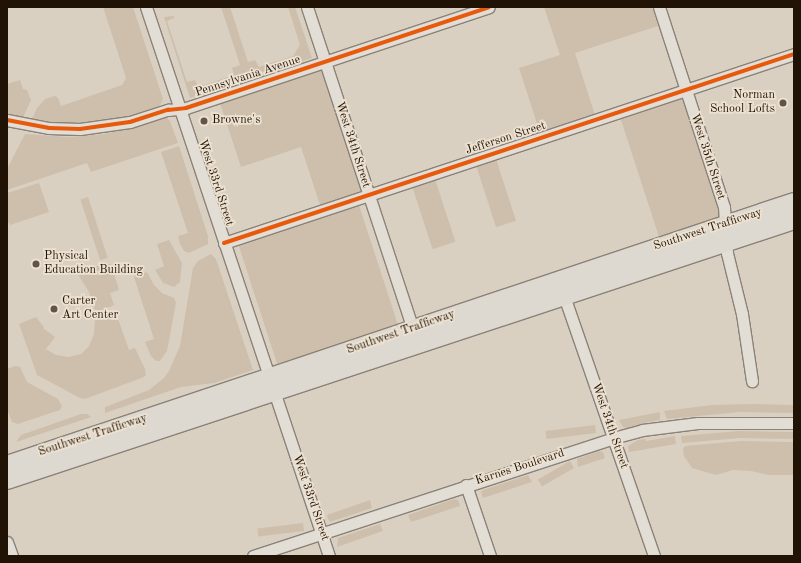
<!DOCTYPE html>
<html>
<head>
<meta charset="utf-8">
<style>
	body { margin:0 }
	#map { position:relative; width:801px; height:563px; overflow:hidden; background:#dad0c2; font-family:"Old Standard TT",serif }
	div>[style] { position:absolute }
	.green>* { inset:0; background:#cdbfac; transform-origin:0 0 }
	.roads { filter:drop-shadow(1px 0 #8a8278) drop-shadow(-1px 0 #8a8278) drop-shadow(0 1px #8a8278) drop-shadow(0 -1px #8a8278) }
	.minor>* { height:11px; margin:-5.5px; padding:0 5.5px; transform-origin:5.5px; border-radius:5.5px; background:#e2ded6 }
	.primary>* { height:18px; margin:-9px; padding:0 9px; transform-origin:9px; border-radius:9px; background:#ddd8d0 }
	.cycleway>* { height:4px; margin:-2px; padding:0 2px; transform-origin:2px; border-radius:2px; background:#e8590c }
	.dots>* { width:11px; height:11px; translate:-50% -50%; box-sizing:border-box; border:2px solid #ede2d1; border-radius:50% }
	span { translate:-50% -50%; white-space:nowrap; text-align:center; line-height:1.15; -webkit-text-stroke:3.5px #ede2d1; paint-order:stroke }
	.street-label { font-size:12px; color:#211206 }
	.poi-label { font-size:12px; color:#211206 }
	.right { translate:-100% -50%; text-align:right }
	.left { translate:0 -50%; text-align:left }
	.frame { position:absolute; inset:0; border:8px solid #211206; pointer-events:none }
</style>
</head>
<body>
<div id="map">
	<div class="green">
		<div style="clip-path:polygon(103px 7px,133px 7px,163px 99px,159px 107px,126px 117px,80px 125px,31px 121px,37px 108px,45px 99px,55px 96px,58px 98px,61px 106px,122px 85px,126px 78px)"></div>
		<div style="clip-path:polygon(221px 7px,230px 7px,248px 62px,255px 60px,259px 67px,293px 56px,300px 45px,288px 7px,295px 7px,312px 58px,190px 98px,164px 17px,174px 16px,174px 18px,167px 21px,187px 82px,195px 80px,198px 87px,234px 75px,232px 68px,240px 65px)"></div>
		<div style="clip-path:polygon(544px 7px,652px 7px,658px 26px,575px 53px,595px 115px,540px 133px,519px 68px,560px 55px)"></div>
		<div style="clip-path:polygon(319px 70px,323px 73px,361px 188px,359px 193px,320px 205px,301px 147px,241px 167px,220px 103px)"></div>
		<div style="clip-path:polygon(20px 80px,23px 89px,27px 90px,31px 100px,22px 120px,7px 116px,7px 84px)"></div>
		<div style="clip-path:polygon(677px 98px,682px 99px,720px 215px,719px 220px,660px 240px,620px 117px)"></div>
		<div style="clip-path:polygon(166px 117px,170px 121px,178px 143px,91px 172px,87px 163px,7px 190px,7px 169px,25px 134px,69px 137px,105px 134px)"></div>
		<div style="clip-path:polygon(179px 146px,208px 236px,208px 244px,189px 253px,184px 251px,180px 244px,178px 236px,188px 233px,161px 152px)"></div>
		<div style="left:496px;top:159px;width:65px;height:21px;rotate:72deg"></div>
		<div style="left:435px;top:179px;width:66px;height:24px;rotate:72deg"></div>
		<div style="clip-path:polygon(39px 183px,49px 212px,10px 225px,7px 220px,7px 193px)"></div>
		<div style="left:88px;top:197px;width:64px;height:8px;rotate:72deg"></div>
		<div style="left:359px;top:205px;width:126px;height:127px;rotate:72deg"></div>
		<div style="clip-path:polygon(169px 240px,182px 263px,180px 282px,174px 287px,163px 283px,155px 270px,164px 266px,157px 244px)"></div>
		<div style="clip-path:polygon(211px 254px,216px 259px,253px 370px,214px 383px,181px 387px,105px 413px,105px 407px,108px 406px,149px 390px,164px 378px,169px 371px,180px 346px,193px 268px,198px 261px)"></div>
		<div style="clip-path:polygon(104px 264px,111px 264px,119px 290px,110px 293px,114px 305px,96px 313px,89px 292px,77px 273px)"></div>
		<div style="clip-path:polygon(147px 272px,154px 285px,162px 293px,174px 298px,176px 303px,167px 351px,160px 361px,156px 361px,151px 356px,145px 342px,154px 339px,134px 277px)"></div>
		<div style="clip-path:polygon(116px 313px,129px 350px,135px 348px,145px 369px,146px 375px,144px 377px,85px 399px,80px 398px,37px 375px,19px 324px,36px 317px,44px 327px,43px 328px,55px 337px,46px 349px,56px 355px,69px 357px,81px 354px,89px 346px,94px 334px,95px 319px)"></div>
		<div style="clip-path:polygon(15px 366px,20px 367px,27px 382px,58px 399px,62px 406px,60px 410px,18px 424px,12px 422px,7px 409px,7px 369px)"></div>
		<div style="clip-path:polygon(753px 404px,794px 405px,794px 413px,740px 412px,667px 419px,664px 411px,712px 405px)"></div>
		<div style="clip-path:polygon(660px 412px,660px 420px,643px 423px,642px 425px,631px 429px,623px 427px,619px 420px)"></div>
		<div style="clip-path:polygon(81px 414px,87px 414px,91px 417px,16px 442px,21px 435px)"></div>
		<div style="left:595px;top:425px;width:8px;height:50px;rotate:83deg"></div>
		<div style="clip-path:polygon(739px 431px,794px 432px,794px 439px,740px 438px,682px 443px,681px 436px)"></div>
		<div style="clip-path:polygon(675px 436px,676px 444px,629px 452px,628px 446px,638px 440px,645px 439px,646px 441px)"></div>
		<div style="clip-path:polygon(741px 441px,794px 442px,794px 475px,768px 475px,751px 471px,733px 470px,716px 475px,692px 468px,684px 456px,683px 449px,685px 446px)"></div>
		<div style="clip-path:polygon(599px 451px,603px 452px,605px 458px,578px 467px,577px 459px)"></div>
		<div style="left:570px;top:461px;width:8px;height:37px;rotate:60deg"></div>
		<div style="clip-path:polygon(528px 475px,532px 482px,483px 498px,481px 492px,483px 490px)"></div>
		<div style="clip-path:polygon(454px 499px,458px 500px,460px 506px,411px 522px,408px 515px)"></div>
		<div style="clip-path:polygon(370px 500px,372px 508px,330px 522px,328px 519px,327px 515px)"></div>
		<div style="left:303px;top:523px;width:8px;height:46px;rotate:83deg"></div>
		<div style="clip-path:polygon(380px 524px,383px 531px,337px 547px,338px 538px)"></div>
	</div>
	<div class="roads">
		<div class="minor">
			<div style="left:146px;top:7px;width:579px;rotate:71.57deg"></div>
			<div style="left:307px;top:7px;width:339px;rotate:71.8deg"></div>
			<div style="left:659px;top:7px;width:210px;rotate:72deg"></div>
			<div style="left:724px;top:207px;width:46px;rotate:86.3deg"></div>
			<div style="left:727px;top:253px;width:63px;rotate:76.2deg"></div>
			<div style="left:742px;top:314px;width:68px;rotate:81.5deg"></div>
			<div style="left:7px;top:120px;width:43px;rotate:10.8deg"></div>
			<div style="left:49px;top:128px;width:31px;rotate:2deg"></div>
			<div style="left:80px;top:129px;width:50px;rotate:-8deg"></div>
			<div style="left:130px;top:122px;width:40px;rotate:-18deg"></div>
			<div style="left:168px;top:110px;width:18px;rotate:-6deg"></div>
			<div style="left:186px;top:108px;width:319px;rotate:-18.4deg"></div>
			<div style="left:224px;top:243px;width:601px;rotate:-18.34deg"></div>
			<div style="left:564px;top:296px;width:275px;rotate:70.9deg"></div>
			<div style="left:466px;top:485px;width:75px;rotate:71.3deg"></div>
			<div style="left:7px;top:542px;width:15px;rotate:70deg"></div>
			<div style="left:253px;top:556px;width:379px;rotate:-18.1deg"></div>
			<div style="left:613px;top:438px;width:30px;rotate:-15deg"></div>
			<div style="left:642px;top:430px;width:56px;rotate:-7.1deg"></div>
			<div style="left:698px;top:423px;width:96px"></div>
		</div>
		<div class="primary">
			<div style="left:7px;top:465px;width:830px;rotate:-18.48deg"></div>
			<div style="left:7px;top:480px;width:829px;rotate:-18.28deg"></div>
		</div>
	</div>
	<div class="cycleway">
		<div style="left:7px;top:120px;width:43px;rotate:10.8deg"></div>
		<div style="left:49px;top:128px;width:31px;rotate:2deg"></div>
		<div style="left:80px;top:129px;width:50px;rotate:-8deg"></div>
		<div style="left:130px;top:122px;width:40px;rotate:-18deg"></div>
		<div style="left:168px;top:110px;width:18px;rotate:-6deg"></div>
		<div style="left:186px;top:108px;width:319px;rotate:-18.4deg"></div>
		<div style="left:224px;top:243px;width:601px;rotate:-18.34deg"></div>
	</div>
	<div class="dots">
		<div style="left:783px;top:103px;background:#625448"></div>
		<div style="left:204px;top:121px;background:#625448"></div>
		<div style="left:36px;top:264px;background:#625448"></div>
		<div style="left:54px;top:309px;background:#625448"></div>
	</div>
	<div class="street-label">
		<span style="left:248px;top:77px;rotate:-18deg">Pennsylvania Avenue</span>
		<span style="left:506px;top:139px;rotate:-18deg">Jefferson Street</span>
		<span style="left:352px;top:145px;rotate:72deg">West 34th Street</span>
		<span style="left:707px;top:157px;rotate:72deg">West 35th Street</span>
		<span style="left:215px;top:183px;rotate:72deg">West 33rd Street</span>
		<span style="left:708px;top:230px;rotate:-18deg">Southwest Trafficway</span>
		<span style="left:401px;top:333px;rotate:-19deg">Southwest Trafficway</span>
		<span style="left:609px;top:426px;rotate:71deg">West 34th Street</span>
		<span style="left:93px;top:436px;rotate:-18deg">Southwest Trafficway</span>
		<span style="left:520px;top:468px;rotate:-18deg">Karnes Boulevard</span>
		<span style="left:310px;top:498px;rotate:71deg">West 33rd Street</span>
	</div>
	<div class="poi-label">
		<span class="right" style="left:775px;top:103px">Norman<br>School Lofts</span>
		<span class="left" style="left:212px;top:121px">Browne's</span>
		<span class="left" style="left:44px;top:264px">Physical<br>Education Building</span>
		<span class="left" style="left:62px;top:309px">Carter<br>Art Center</span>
	</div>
	<div class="frame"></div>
</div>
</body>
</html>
